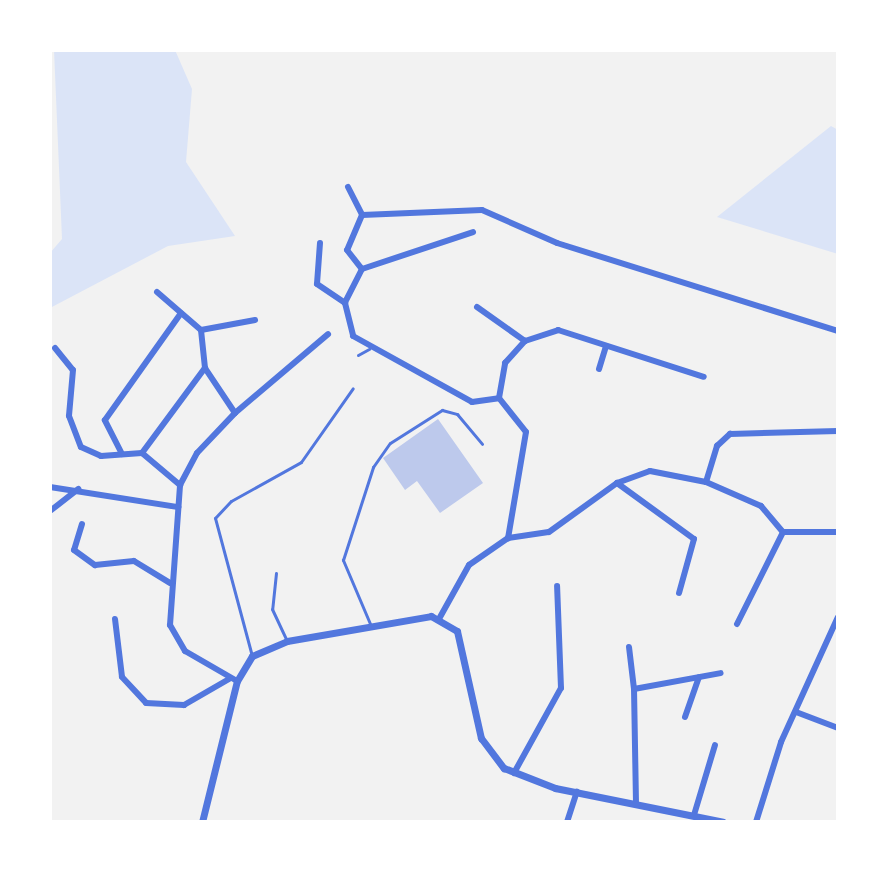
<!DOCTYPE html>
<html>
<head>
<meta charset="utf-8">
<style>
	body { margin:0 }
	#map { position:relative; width:888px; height:872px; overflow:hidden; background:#f2f2f2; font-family:Overpass,sans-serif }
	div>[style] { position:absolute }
	.green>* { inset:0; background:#dbe4f7 }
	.building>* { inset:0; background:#bdc9ec }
	.service>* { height:3px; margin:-1.5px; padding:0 1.5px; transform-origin:1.5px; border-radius:1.5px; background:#5277de }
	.minor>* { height:6px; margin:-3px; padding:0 3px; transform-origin:3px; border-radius:3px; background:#5277de }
	.tertiary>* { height:7px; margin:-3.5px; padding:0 3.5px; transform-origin:3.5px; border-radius:3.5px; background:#5277de }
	span { translate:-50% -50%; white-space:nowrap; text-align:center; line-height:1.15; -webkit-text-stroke:8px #fff; paint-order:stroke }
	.frame { position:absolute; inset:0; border:52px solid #fff; pointer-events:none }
</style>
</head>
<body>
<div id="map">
	<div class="green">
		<div style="clip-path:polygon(54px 50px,175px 50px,192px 89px,186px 162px,235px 236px,168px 246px,50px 308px,50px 253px,62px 239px)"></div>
		<div style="clip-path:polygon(831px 126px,838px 130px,838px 254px,717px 217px)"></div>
	</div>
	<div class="building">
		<div style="clip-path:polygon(438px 419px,483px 483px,440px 513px,417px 481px,405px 490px,383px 458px)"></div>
	</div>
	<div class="service">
		<div style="left:358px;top:355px;width:13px;rotate:-29deg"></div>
		<div style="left:276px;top:573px;width:36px;rotate:96deg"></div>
		<div style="left:272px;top:609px;width:35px;rotate:65deg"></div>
		<div style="left:371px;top:626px;width:72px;rotate:-113deg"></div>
		<div style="left:343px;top:560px;width:98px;rotate:-72.1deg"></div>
		<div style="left:373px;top:467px;width:29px;rotate:-55deg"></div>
		<div style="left:390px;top:443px;width:62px;rotate:-32.4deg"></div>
		<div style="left:442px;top:410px;width:16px;rotate:15deg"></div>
		<div style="left:457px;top:414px;width:39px;rotate:50deg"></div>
		<div style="left:252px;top:656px;width:143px;rotate:-105deg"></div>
		<div style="left:215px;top:518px;width:23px;rotate:-47deg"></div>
		<div style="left:231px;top:501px;width:80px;rotate:-29.1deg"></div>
		<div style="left:301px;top:462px;width:90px;rotate:-54.9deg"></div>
	</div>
	<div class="minor">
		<div style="left:348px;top:187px;width:31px;rotate:63deg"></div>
		<div style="left:362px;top:215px;width:38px;rotate:113deg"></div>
		<div style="left:347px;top:250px;width:24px;rotate:52deg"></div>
		<div style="left:362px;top:269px;width:38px;rotate:117deg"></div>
		<div style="left:345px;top:303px;width:34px;rotate:76deg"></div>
		<div style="left:353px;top:336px;width:136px;rotate:29deg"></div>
		<div style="left:472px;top:402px;width:27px;rotate:-8deg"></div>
		<div style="left:499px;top:398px;width:43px;rotate:51.5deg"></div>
		<div style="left:526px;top:432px;width:108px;rotate:99.6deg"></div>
		<div style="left:508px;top:538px;width:47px;rotate:145.3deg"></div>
		<div style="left:469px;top:565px;width:60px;rotate:119.1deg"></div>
		<div style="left:362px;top:215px;width:120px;rotate:-2.4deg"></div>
		<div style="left:482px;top:210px;width:82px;rotate:23.7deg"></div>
		<div style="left:557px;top:243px;width:294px;rotate:17.4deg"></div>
		<div style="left:320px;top:243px;width:41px;rotate:94.2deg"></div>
		<div style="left:317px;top:284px;width:34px;rotate:34deg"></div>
		<div style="left:362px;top:269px;width:117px;rotate:-18.4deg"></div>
		<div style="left:157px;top:292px;width:58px;rotate:40.8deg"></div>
		<div style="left:477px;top:307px;width:59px;rotate:35.3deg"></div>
		<div style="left:55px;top:348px;width:28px;rotate:51deg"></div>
		<div style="left:73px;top:370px;width:46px;rotate:95deg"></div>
		<div style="left:69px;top:416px;width:33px;rotate:69deg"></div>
		<div style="left:81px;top:447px;width:22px;rotate:24deg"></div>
		<div style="left:101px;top:456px;width:41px;rotate:-4.2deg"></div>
		<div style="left:142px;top:453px;width:50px;rotate:40.1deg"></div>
		<div style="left:599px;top:369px;width:24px;rotate:-73deg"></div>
		<div style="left:499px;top:398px;width:36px;rotate:-80deg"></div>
		<div style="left:505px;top:363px;width:30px;rotate:-48deg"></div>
		<div style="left:525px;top:341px;width:35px;rotate:-18deg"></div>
		<div style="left:558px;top:330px;width:153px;rotate:17.8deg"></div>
		<div style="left:235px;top:413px;width:54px;rotate:-123.7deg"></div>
		<div style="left:205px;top:368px;width:38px;rotate:-96deg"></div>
		<div style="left:201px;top:330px;width:55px;rotate:-10.5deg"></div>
		<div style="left:142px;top:453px;width:106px;rotate:-53.5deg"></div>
		<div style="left:122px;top:454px;width:38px;rotate:-117deg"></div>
		<div style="left:105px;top:420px;width:131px;rotate:-54.6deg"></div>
		<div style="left:706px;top:482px;width:38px;rotate:-73deg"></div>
		<div style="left:717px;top:446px;width:18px;rotate:-43deg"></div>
		<div style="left:730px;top:434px;width:108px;rotate:-1.6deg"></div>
		<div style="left:617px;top:483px;width:95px;rotate:36deg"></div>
		<div style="left:694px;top:539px;width:56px;rotate:105.5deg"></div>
		<div style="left:50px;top:487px;width:130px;rotate:8.9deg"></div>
		<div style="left:50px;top:511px;width:36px;rotate:-38deg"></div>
		<div style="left:82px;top:524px;width:27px;rotate:107deg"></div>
		<div style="left:74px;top:550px;width:26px;rotate:36deg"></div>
		<div style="left:95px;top:565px;width:39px;rotate:-6deg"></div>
		<div style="left:134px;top:561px;width:42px;rotate:31.4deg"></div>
		<div style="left:508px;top:538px;width:41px;rotate:-8.3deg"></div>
		<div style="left:549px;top:532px;width:84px;rotate:-35.8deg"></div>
		<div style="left:617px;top:483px;width:35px;rotate:-20deg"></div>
		<div style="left:650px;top:471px;width:57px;rotate:11.1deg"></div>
		<div style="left:706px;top:482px;width:60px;rotate:23.6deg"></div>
		<div style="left:761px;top:506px;width:34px;rotate:50deg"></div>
		<div style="left:783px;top:532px;width:55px"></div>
		<div style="left:115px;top:619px;width:58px;rotate:83.1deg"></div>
		<div style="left:122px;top:677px;width:35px;rotate:47deg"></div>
		<div style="left:146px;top:703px;width:38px;rotate:3deg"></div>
		<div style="left:184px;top:705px;width:52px;rotate:-30deg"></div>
		<div style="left:737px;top:624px;width:103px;rotate:-63.4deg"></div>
		<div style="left:629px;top:647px;width:42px;rotate:83.2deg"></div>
		<div style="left:237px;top:681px;width:60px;rotate:-150deg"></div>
		<div style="left:185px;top:651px;width:30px;rotate:-120deg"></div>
		<div style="left:170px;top:625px;width:140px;rotate:-85.9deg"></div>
		<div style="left:180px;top:485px;width:36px;rotate:-62deg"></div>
		<div style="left:197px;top:453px;width:55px;rotate:-46.5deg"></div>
		<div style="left:235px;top:413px;width:122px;rotate:-40.3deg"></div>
		<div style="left:796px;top:712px;width:45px;rotate:20.9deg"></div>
		<div style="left:685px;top:717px;width:42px;rotate:-70.7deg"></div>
		<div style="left:514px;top:773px;width:97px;rotate:-61.1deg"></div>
		<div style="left:561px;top:688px;width:102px;rotate:-92.2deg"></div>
		<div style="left:636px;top:803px;width:114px;rotate:-91deg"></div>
		<div style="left:634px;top:689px;width:88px;rotate:-10.4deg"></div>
		<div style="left:694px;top:815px;width:73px;rotate:-73.3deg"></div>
		<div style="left:567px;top:822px;width:32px;rotate:-72deg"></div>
		<div style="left:756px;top:822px;width:84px;rotate:-72.6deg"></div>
		<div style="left:781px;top:742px;width:137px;rotate:-65.5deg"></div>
	</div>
	<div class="tertiary">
		<div style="left:202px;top:822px;width:145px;rotate:-76.1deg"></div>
		<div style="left:237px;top:681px;width:29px;rotate:-59deg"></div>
		<div style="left:252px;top:656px;width:38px;rotate:-23deg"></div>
		<div style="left:287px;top:641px;width:146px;rotate:-9.8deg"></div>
		<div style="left:431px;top:616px;width:30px;rotate:30deg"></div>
		<div style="left:457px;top:631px;width:110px;rotate:77.4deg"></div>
		<div style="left:481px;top:738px;width:38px;rotate:53deg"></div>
		<div style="left:504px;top:768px;width:55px;rotate:21.4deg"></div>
		<div style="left:555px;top:788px;width:171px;rotate:11.4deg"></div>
	</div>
	<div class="frame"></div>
</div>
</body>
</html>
